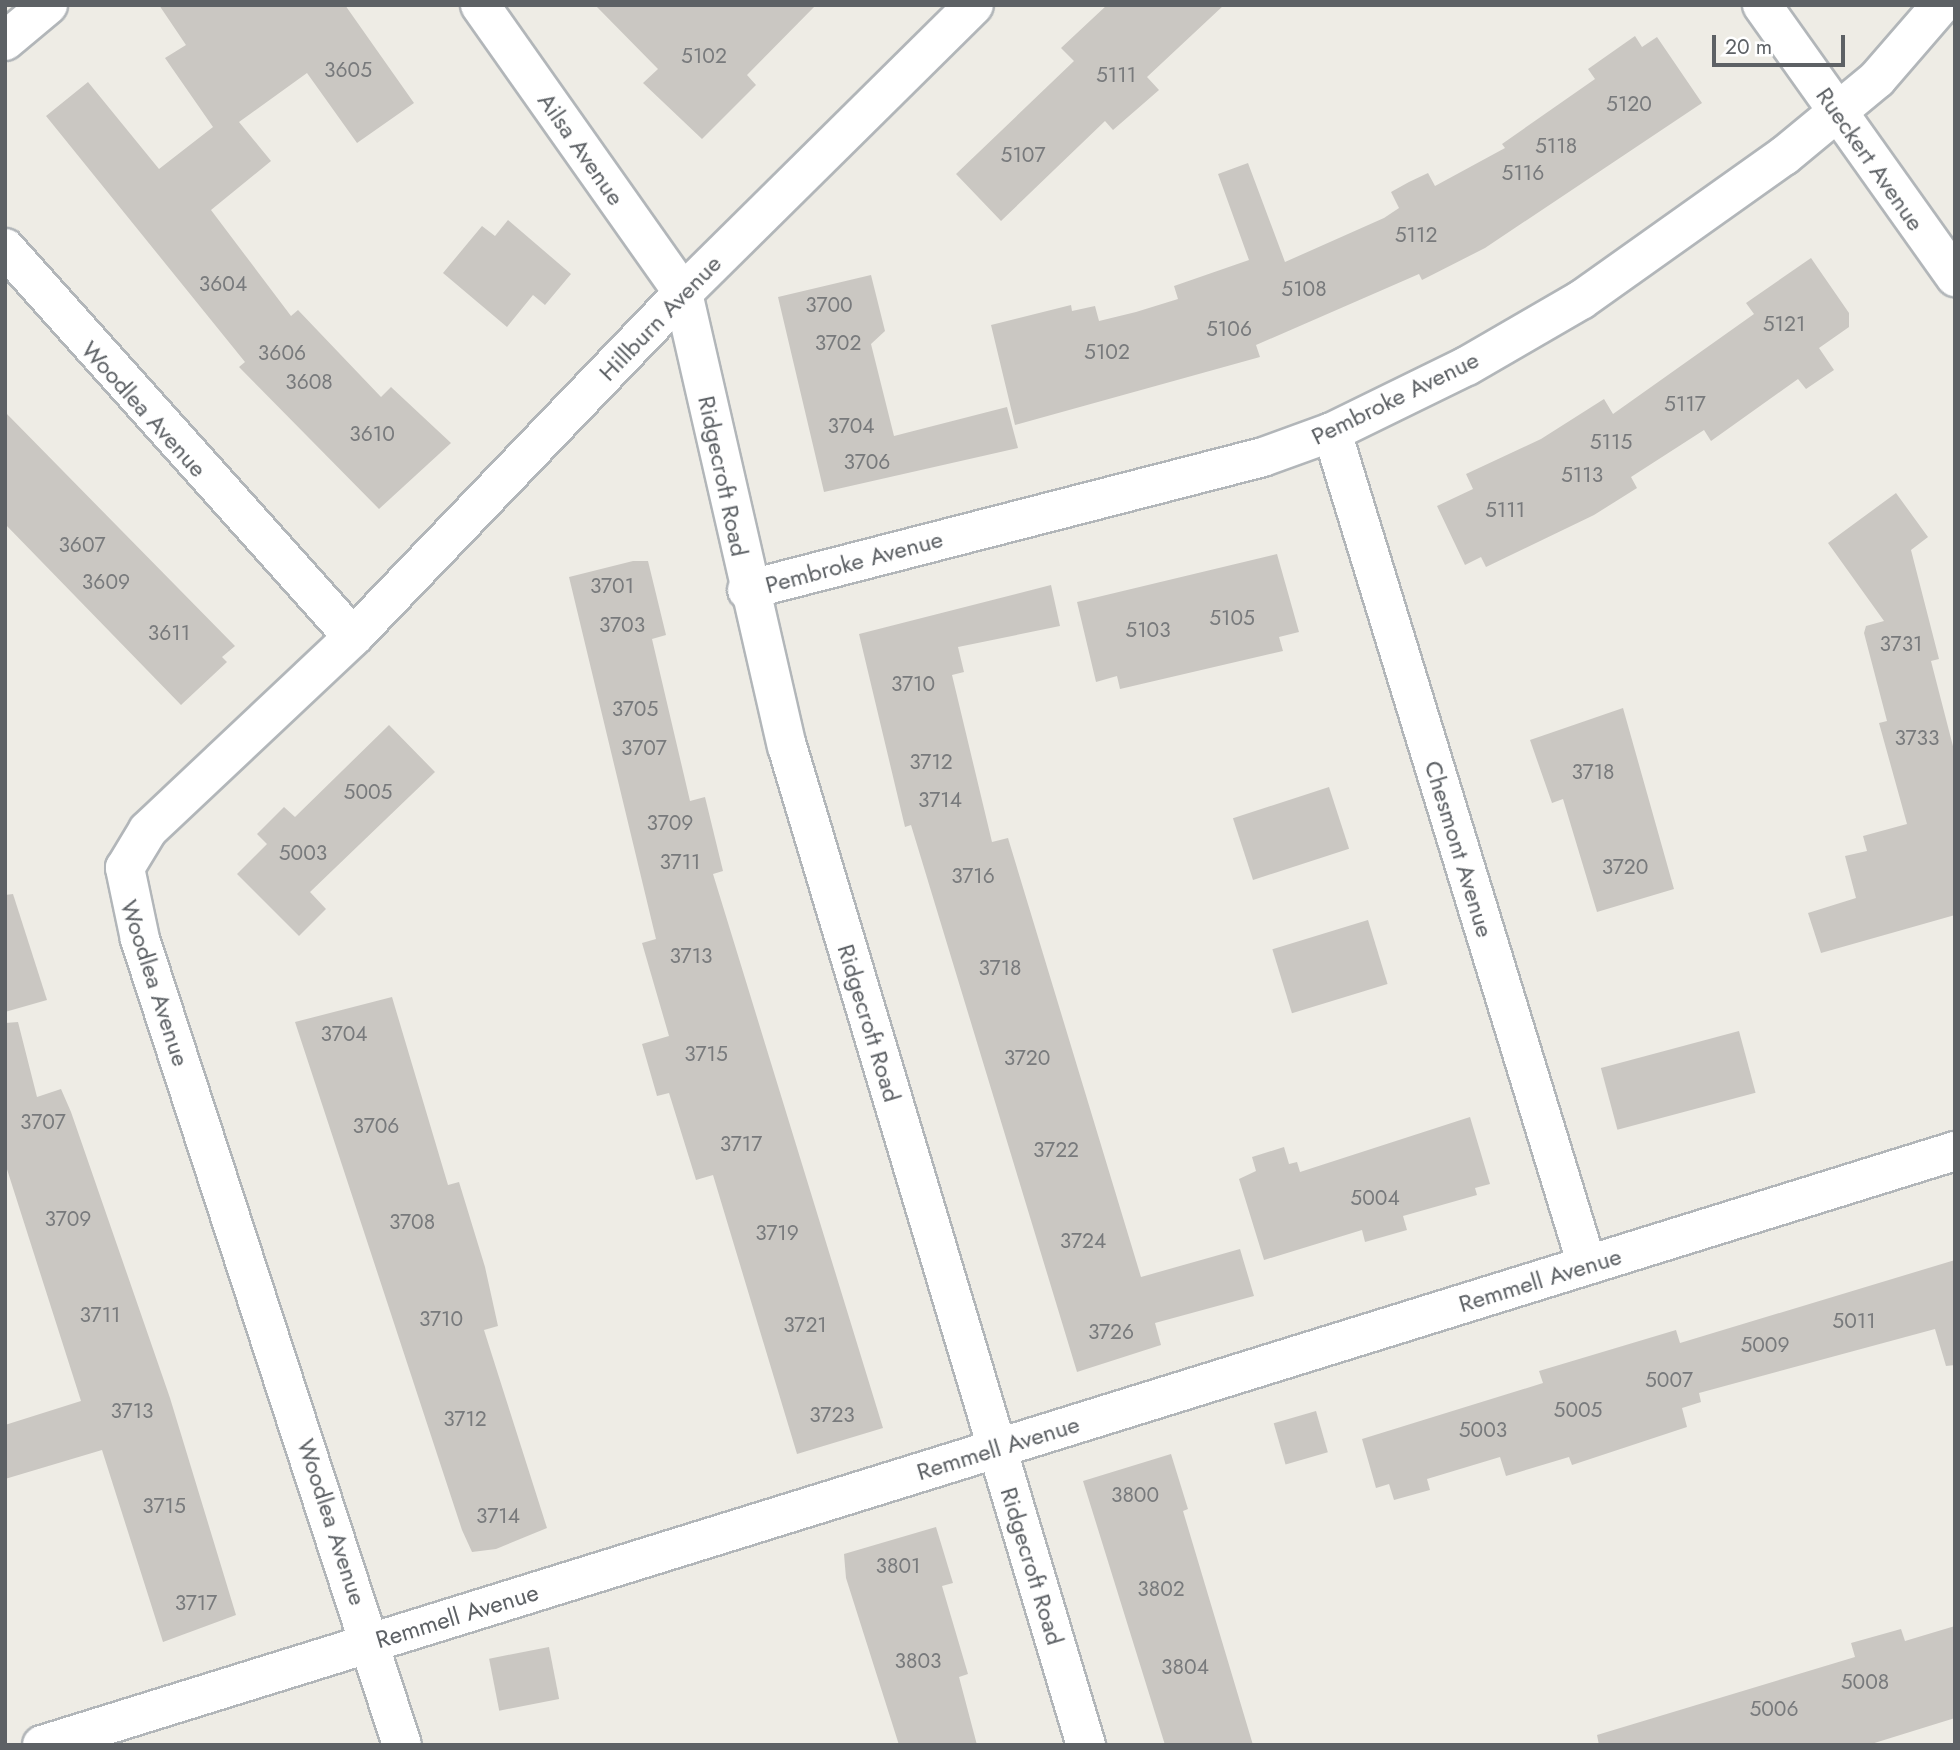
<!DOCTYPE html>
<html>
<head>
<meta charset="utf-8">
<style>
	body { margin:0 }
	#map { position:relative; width:1960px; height:1750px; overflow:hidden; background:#eeece5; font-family:Jost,sans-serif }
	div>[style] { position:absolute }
	.building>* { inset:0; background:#cac7c2; transform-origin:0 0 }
	.roads { filter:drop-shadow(2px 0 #b2b6b9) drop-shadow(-2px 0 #b2b6b9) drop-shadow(0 2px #b2b6b9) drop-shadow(0 -2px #b2b6b9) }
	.minor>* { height:38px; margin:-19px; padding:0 19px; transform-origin:19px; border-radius:19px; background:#fff }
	span { translate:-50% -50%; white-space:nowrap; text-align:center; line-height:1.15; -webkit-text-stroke:5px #fff; paint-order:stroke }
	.number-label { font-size:21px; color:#787a7c }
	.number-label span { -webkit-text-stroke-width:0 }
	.street-label { font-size:24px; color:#5d6165 }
	.frame { position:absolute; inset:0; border:7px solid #5d6165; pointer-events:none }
	.scale { position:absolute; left:1712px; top:35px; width:133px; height:32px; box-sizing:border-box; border:4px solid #5d6165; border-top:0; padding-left:9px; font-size:21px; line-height:24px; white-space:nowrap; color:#5d6165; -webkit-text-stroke:5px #fff; paint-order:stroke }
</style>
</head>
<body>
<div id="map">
	<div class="building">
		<div style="clip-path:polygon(159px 5px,345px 5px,414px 103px,357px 143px,307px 73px,239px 122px,271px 161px,211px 210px,291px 316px,298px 310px,381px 397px,391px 387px,451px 443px,379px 509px,239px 367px,245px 362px,46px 116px,88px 82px,159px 169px,213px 127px,165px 58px,186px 45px)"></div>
		<div style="clip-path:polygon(595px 5px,816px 5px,747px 75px,756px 85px,702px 139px,643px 83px,658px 69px)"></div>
		<div style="clip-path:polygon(1107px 5px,1224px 5px,1147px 77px,1159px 90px,1113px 130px,1105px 121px,1001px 221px,956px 174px,1074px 61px,1061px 48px)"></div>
		<div style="clip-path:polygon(1635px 36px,1642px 47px,1657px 37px,1702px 103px,1485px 248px,1422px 280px,1419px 274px,1256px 345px,1260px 357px,1015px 425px,991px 325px,1071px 305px,1072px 311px,1095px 306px,1099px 321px,1136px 312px,1178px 299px,1174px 286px,1249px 260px,1218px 174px,1248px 163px,1285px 262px,1384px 218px,1399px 208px,1391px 192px,1409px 182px,1428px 173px,1435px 186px,1505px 148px,1502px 144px,1595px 79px,1588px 69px)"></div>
		<div style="clip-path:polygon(508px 220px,571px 274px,545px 305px,533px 295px,507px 327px,443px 273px,482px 226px,495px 236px)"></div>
		<div style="clip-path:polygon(1811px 258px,1849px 313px,1849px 327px,1819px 348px,1834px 370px,1806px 389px,1798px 379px,1711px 441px,1704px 430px,1631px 477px,1637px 488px,1594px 515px,1486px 567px,1481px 557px,1465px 565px,1437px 506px,1473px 489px,1466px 474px,1541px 439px,1604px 399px,1613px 414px,1754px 314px,1746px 303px)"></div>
		<div style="clip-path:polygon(871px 275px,885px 331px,871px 344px,894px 436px,1007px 407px,1018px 448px,824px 492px,778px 297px)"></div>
		<div style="clip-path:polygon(5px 412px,235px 646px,222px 657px,227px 662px,181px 705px,5px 524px)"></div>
		<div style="clip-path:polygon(1896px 493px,1928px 537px,1911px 550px,1939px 659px,1931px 661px,1955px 754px,1955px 915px,1821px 953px,1808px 913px,1856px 898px,1845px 856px,1867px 851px,1863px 836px,1907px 824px,1879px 723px,1887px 721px,1864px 633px,1866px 626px,1884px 621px,1828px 543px)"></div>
		<div style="clip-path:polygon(1277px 554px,1299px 632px,1279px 637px,1283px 651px,1120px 689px,1117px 676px,1096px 682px,1077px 602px)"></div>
		<div style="clip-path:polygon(633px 561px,648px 561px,666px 635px,652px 639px,690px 801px,705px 797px,723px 871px,713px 874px,883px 1428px,797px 1454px,713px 1175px,696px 1180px,669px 1093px,657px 1096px,642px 1044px,669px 1036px,642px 943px,656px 939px,569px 577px)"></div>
		<div style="clip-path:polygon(1051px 585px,1060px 626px,958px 647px,964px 672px,952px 675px,992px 842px,1008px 838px,1141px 1277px,1240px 1249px,1254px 1296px,1155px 1323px,1161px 1345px,1077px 1372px,911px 825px,905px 827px,859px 634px)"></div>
		<div style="clip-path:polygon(1623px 708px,1674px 889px,1597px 912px,1563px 799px,1552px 803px,1530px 740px)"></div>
		<div style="clip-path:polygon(389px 725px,435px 772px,310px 892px,326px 909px,299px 936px,237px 874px,267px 844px,257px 834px,284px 807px,295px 817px)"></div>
		<div style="left:1329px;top:787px;width:65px;height:101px;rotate:72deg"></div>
		<div style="clip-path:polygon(13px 894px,47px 1000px,5px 1012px,5px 895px)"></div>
		<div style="left:1368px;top:920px;width:67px;height:100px;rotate:73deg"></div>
		<div style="clip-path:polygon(392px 997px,448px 1185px,459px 1182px,485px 1267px,498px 1326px,484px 1330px,547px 1528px,496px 1549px,472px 1552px,462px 1530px,295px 1022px)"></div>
		<div style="clip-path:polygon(18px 1022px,37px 1097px,61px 1089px,71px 1112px,170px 1398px,236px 1615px,163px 1642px,102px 1450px,5px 1479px,5px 1425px,81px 1401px,5px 1163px,5px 1023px)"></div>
		<div style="left:1739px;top:1031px;width:64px;height:143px;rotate:75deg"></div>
		<div style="clip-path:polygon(1470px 1117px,1490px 1184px,1475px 1188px,1477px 1195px,1403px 1216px,1407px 1230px,1365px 1242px,1362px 1230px,1264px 1260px,1239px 1179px,1256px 1171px,1252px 1157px,1284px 1147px,1289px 1164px,1297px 1162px,1300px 1172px)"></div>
		<div style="clip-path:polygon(1955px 1260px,1955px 1365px,1946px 1366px,1935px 1329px,1699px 1393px,1701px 1402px,1682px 1408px,1687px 1427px,1572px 1465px,1569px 1457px,1506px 1476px,1500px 1457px,1427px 1479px,1430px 1490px,1394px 1500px,1389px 1484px,1376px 1488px,1362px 1439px,1543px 1383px,1539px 1371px,1676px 1330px,1680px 1343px)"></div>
		<div style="left:1316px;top:1411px;width:43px;height:44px;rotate:74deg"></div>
		<div style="clip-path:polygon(1171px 1454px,1188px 1509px,1183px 1511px,1253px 1745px,1165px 1745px,1083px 1481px)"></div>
		<div style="clip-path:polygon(936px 1527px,953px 1583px,942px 1586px,968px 1674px,959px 1677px,977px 1745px,899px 1745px,846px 1578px,844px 1554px)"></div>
		<div style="clip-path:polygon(1955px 1626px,1955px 1718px,1868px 1745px,1599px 1745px,1597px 1735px,1855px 1657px,1851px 1643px,1901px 1629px,1905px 1641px)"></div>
		<div style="left:549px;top:1647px;width:53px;height:61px;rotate:79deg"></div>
	</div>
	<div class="roads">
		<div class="minor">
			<div style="left:480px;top:5px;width:352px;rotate:54.8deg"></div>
			<div style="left:683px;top:293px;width:465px;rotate:77.1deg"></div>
			<div style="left:787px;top:746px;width:1043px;rotate:73.34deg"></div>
			<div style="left:1762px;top:5px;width:334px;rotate:54.6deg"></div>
			<div style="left:5px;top:41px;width:56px;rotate:-39.9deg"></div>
			<div style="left:5px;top:248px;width:522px;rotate:48.18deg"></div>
			<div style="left:1332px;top:432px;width:871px;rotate:72.98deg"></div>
			<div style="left:747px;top:590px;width:533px;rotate:-14.45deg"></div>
			<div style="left:1263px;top:457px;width:73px;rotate:-19.9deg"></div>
			<div style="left:1332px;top:432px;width:150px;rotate:-26.1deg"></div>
			<div style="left:1467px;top:366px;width:132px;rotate:-30.1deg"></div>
			<div style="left:1581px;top:300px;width:249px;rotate:-35.4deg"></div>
			<div style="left:1784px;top:156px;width:121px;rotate:-39.6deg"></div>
			<div style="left:1877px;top:79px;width:98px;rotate:-49.1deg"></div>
			<div style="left:42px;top:1745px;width:2003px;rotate:-17.25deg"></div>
			<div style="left:402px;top:1745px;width:848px;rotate:-108.01deg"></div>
			<div style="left:140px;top:939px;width:73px;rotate:-101.9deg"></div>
			<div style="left:125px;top:868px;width:44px;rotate:-58.8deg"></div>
			<div style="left:148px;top:830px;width:282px;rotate:-43.3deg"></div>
			<div style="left:353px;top:637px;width:477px;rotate:-46.2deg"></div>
			<div style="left:683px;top:293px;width:409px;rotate:-44.7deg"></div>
		</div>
	</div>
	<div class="number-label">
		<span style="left:704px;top:56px">5102</span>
		<span style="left:348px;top:70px">3605</span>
		<span style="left:1116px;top:75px">5111</span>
		<span style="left:1629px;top:104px">5120</span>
		<span style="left:1556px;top:146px">5118</span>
		<span style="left:1023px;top:155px">5107</span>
		<span style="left:1523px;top:173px">5116</span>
		<span style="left:1416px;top:235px">5112</span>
		<span style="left:223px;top:284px">3604</span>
		<span style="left:1304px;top:289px">5108</span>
		<span style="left:829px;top:305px">3700</span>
		<span style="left:1784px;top:324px">5121</span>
		<span style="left:1229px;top:329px">5106</span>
		<span style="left:838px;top:343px">3702</span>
		<span style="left:1107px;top:352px">5102</span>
		<span style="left:282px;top:353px">3606</span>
		<span style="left:309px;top:382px">3608</span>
		<span style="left:1685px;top:404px">5117</span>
		<span style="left:851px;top:426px">3704</span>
		<span style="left:372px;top:434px">3610</span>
		<span style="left:1611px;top:442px">5115</span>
		<span style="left:867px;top:462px">3706</span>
		<span style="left:1582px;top:475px">5113</span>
		<span style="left:1505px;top:510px">5111</span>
		<span style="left:82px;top:545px">3607</span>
		<span style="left:106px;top:582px">3609</span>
		<span style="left:612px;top:586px">3701</span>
		<span style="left:1232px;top:618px">5105</span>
		<span style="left:622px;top:625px">3703</span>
		<span style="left:1148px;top:630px">5103</span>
		<span style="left:169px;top:633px">3611</span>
		<span style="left:1901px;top:644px">3731</span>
		<span style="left:913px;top:684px">3710</span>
		<span style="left:635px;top:709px">3705</span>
		<span style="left:1917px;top:738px">3733</span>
		<span style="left:644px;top:748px">3707</span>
		<span style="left:931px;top:762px">3712</span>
		<span style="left:1593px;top:772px">3718</span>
		<span style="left:368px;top:792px">5005</span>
		<span style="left:940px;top:800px">3714</span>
		<span style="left:670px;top:823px">3709</span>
		<span style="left:303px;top:853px">5003</span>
		<span style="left:680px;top:862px">3711</span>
		<span style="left:1625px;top:867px">3720</span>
		<span style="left:973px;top:876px">3716</span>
		<span style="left:691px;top:956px">3713</span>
		<span style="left:1000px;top:968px">3718</span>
		<span style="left:344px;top:1034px">3704</span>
		<span style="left:706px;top:1054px">3715</span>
		<span style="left:1027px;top:1058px">3720</span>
		<span style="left:43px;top:1122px">3707</span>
		<span style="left:376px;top:1126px">3706</span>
		<span style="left:741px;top:1144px">3717</span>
		<span style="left:1056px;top:1150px">3722</span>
		<span style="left:1375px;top:1198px">5004</span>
		<span style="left:68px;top:1219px">3709</span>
		<span style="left:412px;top:1222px">3708</span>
		<span style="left:777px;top:1233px">3719</span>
		<span style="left:1083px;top:1241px">3724</span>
		<span style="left:100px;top:1315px">3711</span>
		<span style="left:441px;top:1319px">3710</span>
		<span style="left:1854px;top:1321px">5011</span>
		<span style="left:805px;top:1325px">3721</span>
		<span style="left:1111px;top:1332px">3726</span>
		<span style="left:1765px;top:1345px">5009</span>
		<span style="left:1669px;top:1380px">5007</span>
		<span style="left:1578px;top:1410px">5005</span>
		<span style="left:132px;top:1411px">3713</span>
		<span style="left:832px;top:1415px">3723</span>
		<span style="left:465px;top:1419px">3712</span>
		<span style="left:1483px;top:1430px">5003</span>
		<span style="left:1135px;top:1495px">3800</span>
		<span style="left:164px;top:1506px">3715</span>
		<span style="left:498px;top:1516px">3714</span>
		<span style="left:898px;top:1566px">3801</span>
		<span style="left:1161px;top:1589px">3802</span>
		<span style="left:196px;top:1603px">3717</span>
		<span style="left:918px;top:1661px">3803</span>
		<span style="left:1185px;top:1667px">3804</span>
		<span style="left:1865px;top:1682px">5008</span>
		<span style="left:1774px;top:1709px">5006</span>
	</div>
	<div class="street-label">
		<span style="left:581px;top:149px;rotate:55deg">Ailsa Avenue</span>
		<span style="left:1870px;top:159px;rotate:55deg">Rueckert Avenue</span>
		<span style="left:660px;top:318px;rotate:-46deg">Hillburn Avenue</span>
		<span style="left:1395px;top:398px;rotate:-26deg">Pembroke Avenue</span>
		<span style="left:144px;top:409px;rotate:48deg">Woodlea Avenue</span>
		<span style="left:723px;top:476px;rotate:78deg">Ridgecroft Road</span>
		<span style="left:854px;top:562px;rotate:-15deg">Pembroke Avenue</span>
		<span style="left:1459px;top:849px;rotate:73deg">Chesmont Avenue</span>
		<span style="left:155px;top:983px;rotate:72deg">Woodlea Avenue</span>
		<span style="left:869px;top:1023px;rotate:73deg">Ridgecroft Road</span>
		<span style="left:1540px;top:1280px;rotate:-17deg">Remmell Avenue</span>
		<span style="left:998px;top:1448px;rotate:-17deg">Remmell Avenue</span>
		<span style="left:332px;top:1522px;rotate:72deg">Woodlea Avenue</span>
		<span style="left:1032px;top:1566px;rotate:73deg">Ridgecroft Road</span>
		<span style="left:457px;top:1616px;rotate:-17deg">Remmell Avenue</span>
	</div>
	<div class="frame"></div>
	<div class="scale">20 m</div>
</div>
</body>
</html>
